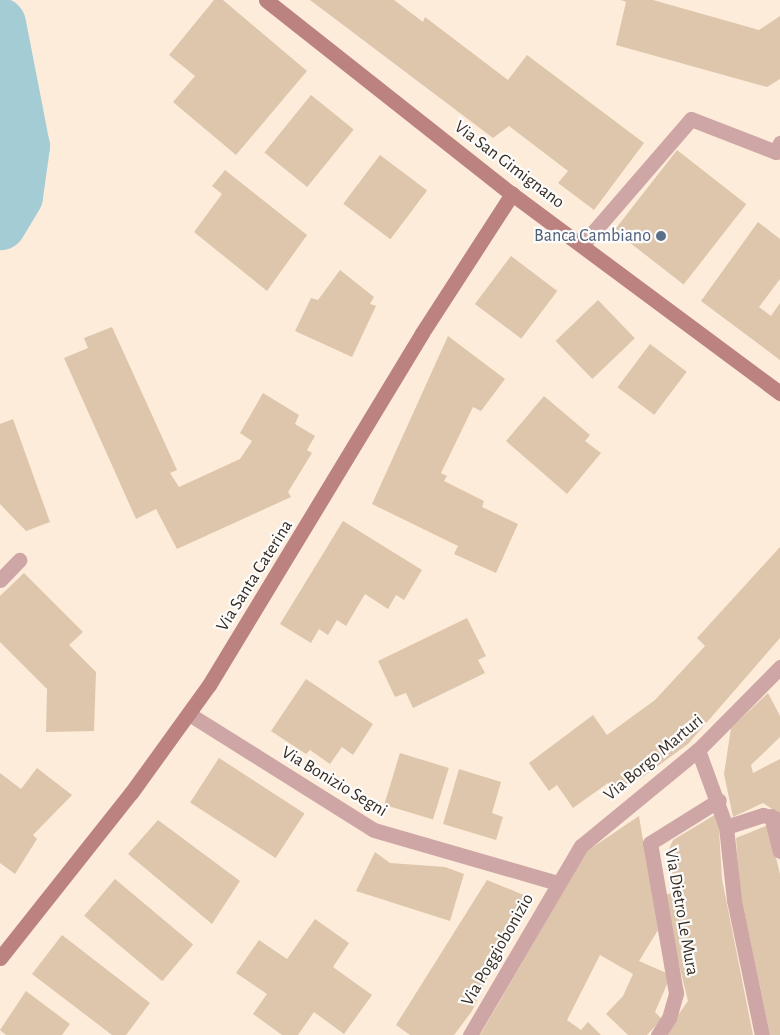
<!DOCTYPE html>
<html>
<head>
<meta charset="utf-8">
<style>
	body { margin:0 }
	#map { position:relative; width:780px; height:1035px; overflow:hidden; background:#fdecda; font-family:"Alegreya Sans",sans-serif }
	div>[style] { position:absolute }
	.river>* { height:51px; margin:-25.5px; padding:0 25.5px; transform-origin:25.5px; border-radius:25.5px; background:#a4ccd5 }
	.building>* { inset:0; background:#dec6ac; transform-origin:0 0 }
	.pedestrian>* { height:15px; margin:-7.5px; padding:0 7.5px; transform-origin:7.5px; border-radius:7.5px; background:#cea6a5 }
	.minor>* { height:15px; margin:-7.5px; padding:0 7.5px; transform-origin:7.5px; border-radius:7.5px; background:#cea6a5 }
	.secondary>* { height:15px; margin:-7.5px; padding:0 7.5px; transform-origin:7.5px; border-radius:7.5px; background:#bb8280 }
	.dots>* { width:14px; height:14px; translate:-50% -50%; box-sizing:border-box; border:2px solid #fcfcfc; border-radius:50% }
	span { translate:-50% -50%; white-space:nowrap; text-align:center; line-height:1.15; -webkit-text-stroke:4.5px #fcfcfc; paint-order:stroke }
	.street-label { font-size:18px; color:#372c21 }
	.service-label { font-size:18px; color:#4e5e75 }
	.right { translate:-100% -50%; text-align:right }
</style>
</head>
<body>
<div id="map">
	<div class="river">
		<div style="left:0;top:23px;width:125px;rotate:79deg"></div>
		<div style="left:24px;top:146px;width:50px;rotate:98deg"></div>
		<div style="left:17px;top:196px;width:33px;rotate:121deg"></div>
	</div>
	<div class="building">
		<div style="clip-path:polygon(214px 0,223px 0,307px 71px,236px 155px,173px 102px,195px 76px,169px 55px)"></div>
		<div style="clip-path:polygon(310px 0,394px 0,423px 22px,425px 17px,508px 80px,527px 55px,644px 143px,594px 210px,558px 183px,568px 171px,509px 126px,493px 138px)"></div>
		<div style="clip-path:polygon(621px 0,653px 0,759px 30px,780px 16px,780px 79px,767px 87px,616px 45px,626px 2px)"></div>
		<div style="left:311px;top:95px;width:55px;height:74px;rotate:39deg"></div>
		<div style="left:677px;top:150px;width:88px;height:102px;rotate:38deg"></div>
		<div style="left:380px;top:155px;width:59px;height:61px;rotate:37deg"></div>
		<div style="clip-path:polygon(225px 170px,307px 235px,267px 291px,194px 232px,222px 194px,212px 186px)"></div>
		<div style="clip-path:polygon(758px 222px,780px 239px,780px 279px,759px 307px,771px 316px,780px 303px,780px 360px,701px 301px)"></div>
		<div style="left:511px;top:256px;width:58px;height:60px;rotate:37deg"></div>
		<div style="clip-path:polygon(340px 270px,374px 297px,370px 304px,376px 306px,352px 357px,295px 331px,311px 298px,318px 300px)"></div>
		<div style="left:598px;top:300px;width:53px;height:59px;rotate:46deg"></div>
		<div style="clip-path:polygon(112px 327px,177px 470px,170px 473px,179px 487px,240px 459px,252px 441px,240px 433px,263px 393px,299px 415px,295px 424px,315px 436px,307px 450px,312px 453px,288px 492px,291px 497px,177px 549px,156px 509px,136px 519px,64px 358px,88px 348px,84px 338px)"></div>
		<div style="clip-path:polygon(448px 336px,505px 379px,481px 411px,473px 407px,441px 473px,447px 476px,444px 481px,484px 501px,482px 507px,518px 524px,496px 573px,454px 554px,458px 546px,372px 504px)"></div>
		<div style="left:650px;top:344px;width:46px;height:54px;rotate:37deg"></div>
		<div style="clip-path:polygon(544px 396px,590px 435px,585px 441px,601px 453px,567px 494px,506px 441px)"></div>
		<div style="clip-path:polygon(13px 419px,50px 522px,26px 531px,0 504px,0 424px)"></div>
		<div style="clip-path:polygon(343px 521px,422px 570px,404px 600px,396px 595px,388px 609px,365px 594px,346px 626px,337px 620px,328px 635px,319px 629px,311px 643px,280px 624px)"></div>
		<div style="clip-path:polygon(780px 547px,780px 638px,688px 744px,640px 779px,638px 776px,615px 793px,608px 783px,573px 808px,557px 785px,549px 791px,529px 763px,593px 715px,607px 735px,655px 700px,705px 646px,697px 638px)"></div>
		<div style="clip-path:polygon(24px 573px,83px 632px,69px 645px,96px 672px,94px 731px,46px 732px,47px 689px,0 642px,0 596px)"></div>
		<div style="clip-path:polygon(467px 618px,486px 656px,478px 660px,485px 673px,413px 708px,406px 693px,395px 697px,378px 661px)"></div>
		<div style="clip-path:polygon(306px 679px,373px 724px,353px 755px,342px 747px,330px 764px,310px 750px,306px 754px,271px 731px)"></div>
		<div style="clip-path:polygon(768px 693px,780px 716px,780px 737px,751px 765px,753px 773px,780px 759px,780px 814px,763px 803px,733px 817px,724px 774px,731px 728px)"></div>
		<div style="left:400px;top:753px;width:51px;height:54px;rotate:17deg"></div>
		<div style="left:219px;top:758px;width:102px;height:53px;rotate:33deg"></div>
		<div style="clip-path:polygon(37px 768px,72px 795px,33px 835px,37px 839px,15px 874px,0 863px,0 773px,21px 789px)"></div>
		<div style="clip-path:polygon(459px 769px,501px 782px,492px 813px,503px 817px,496px 840px,443px 824px)"></div>
		<div style="clip-path:polygon(718px 813px,722px 879px,753px 1035px,664px 1035px,688px 1001px,662px 896px,675px 892px,669px 849px,673px 840px)"></div>
		<div style="clip-path:polygon(639px 816px,658px 930px,639px 961px,671px 975px,655px 1012px,662px 1019px,647px 1035px,628px 1035px,606px 1014px,623px 996px,633px 974px,600px 955px,567px 1020px,581px 1030px,588px 1022px,601px 1035px,480px 1035px,587px 851px)"></div>
		<div style="clip-path:polygon(158px 820px,240px 881px,212px 924px,128px 854px)"></div>
		<div style="clip-path:polygon(768px 825px,780px 874px,780px 1035px,770px 1035px,740px 891px,736px 838px)"></div>
		<div style="clip-path:polygon(375px 852px,390px 863px,445px 867px,464px 874px,450px 921px,356px 891px)"></div>
		<div style="left:115px;top:879px;width:102px;height:48px;rotate:40deg"></div>
		<div style="clip-path:polygon(487px 880px,526px 896px,472px 1011px,454px 1035px,410px 1035px,396px 1025px)"></div>
		<div style="clip-path:polygon(315px 919px,349px 943px,333px 967px,372px 995px,344px 1034px,314px 1012px,298px 1035px,282px 1035px,253px 1014px,267px 994px,236px 973px,259px 940px,287px 959px)"></div>
		<div style="clip-path:polygon(62px 935px,150px 1003px,126px 1035px,112px 1035px,32px 974px)"></div>
		<div style="clip-path:polygon(26px 991px,70px 1024px,62px 1035px,6px 1035px,0 1030px)"></div>
	</div>
	<div class="pedestrian">
		<div style="left:771px;top:816px;width:36px;rotate:76deg"></div>
	</div>
	<div class="minor">
		<div style="left:583px;top:244px;width:165px;rotate:-49.2deg"></div>
		<div style="left:691px;top:119px;width:91px;rotate:21.2deg"></div>
		<div style="left:776px;top:152px;width:10px;rotate:-66deg"></div>
		<div style="left:0;top:580px;width:28px;rotate:-46deg"></div>
		<div style="left:189px;top:714px;width:218px;rotate:32.1deg"></div>
		<div style="left:374px;top:830px;width:191px;rotate:16.1deg"></div>
		<div style="left:698px;top:750px;width:82px;rotate:70deg"></div>
		<div style="left:726px;top:827px;width:73px;rotate:83.7deg"></div>
		<div style="left:734px;top:900px;width:138px;rotate:78.3deg"></div>
		<div style="left:726px;top:827px;width:39px;rotate:-18deg"></div>
		<div style="left:763px;top:815px;width:18px;rotate:16deg"></div>
		<div style="left:470px;top:1035px;width:219px;rotate:-59.6deg"></div>
		<div style="left:581px;top:846px;width:151px;rotate:-39.4deg"></div>
		<div style="left:698px;top:750px;width:117px;rotate:-45.3deg"></div>
		<div style="left:658px;top:1035px;width:20px;rotate:-57deg"></div>
		<div style="left:669px;top:1018px;width:26px;rotate:-74deg"></div>
		<div style="left:676px;top:993px;width:152px;rotate:-99.8deg"></div>
		<div style="left:650px;top:843px;width:81px;rotate:-31.9deg"></div>
	</div>
	<div class="secondary">
		<div style="left:266px;top:0;width:313px;rotate:38.3deg"></div>
		<div style="left:512px;top:194px;width:334px;rotate:36.6deg"></div>
		<div style="left:0;top:958px;width:211px;rotate:-51.6deg"></div>
		<div style="left:131px;top:793px;width:133px;rotate:-54.2deg"></div>
		<div style="left:209px;top:685px;width:411px;rotate:-58.8deg"></div>
		<div style="left:422px;top:333px;width:166px;rotate:-57.1deg"></div>
	</div>
	<div class="dots">
		<div style="left:661px;top:236px;background:#5c6f8a"></div>
	</div>
	<div class="street-label">
		<span style="left:509px;top:165px;rotate:37deg">Via San Gimignano</span>
		<span style="left:255px;top:576px;rotate:-58deg">Via Santa Caterina</span>
		<span style="left:654px;top:758px;rotate:-40deg">Via Borgo Marturi</span>
		<span style="left:334px;top:782px;rotate:31deg">Via Bonizio Segni</span>
		<span style="left:681px;top:912px;rotate:80deg">Via Dietro Le Mura</span>
		<span style="left:498px;top:950px;rotate:-60deg">Via Poggiobonizio</span>
	</div>
	<div class="service-label">
		<span class="right" style="left:651px;top:236px">Banca Cambiano</span>
	</div>
</div>
</body>
</html>
